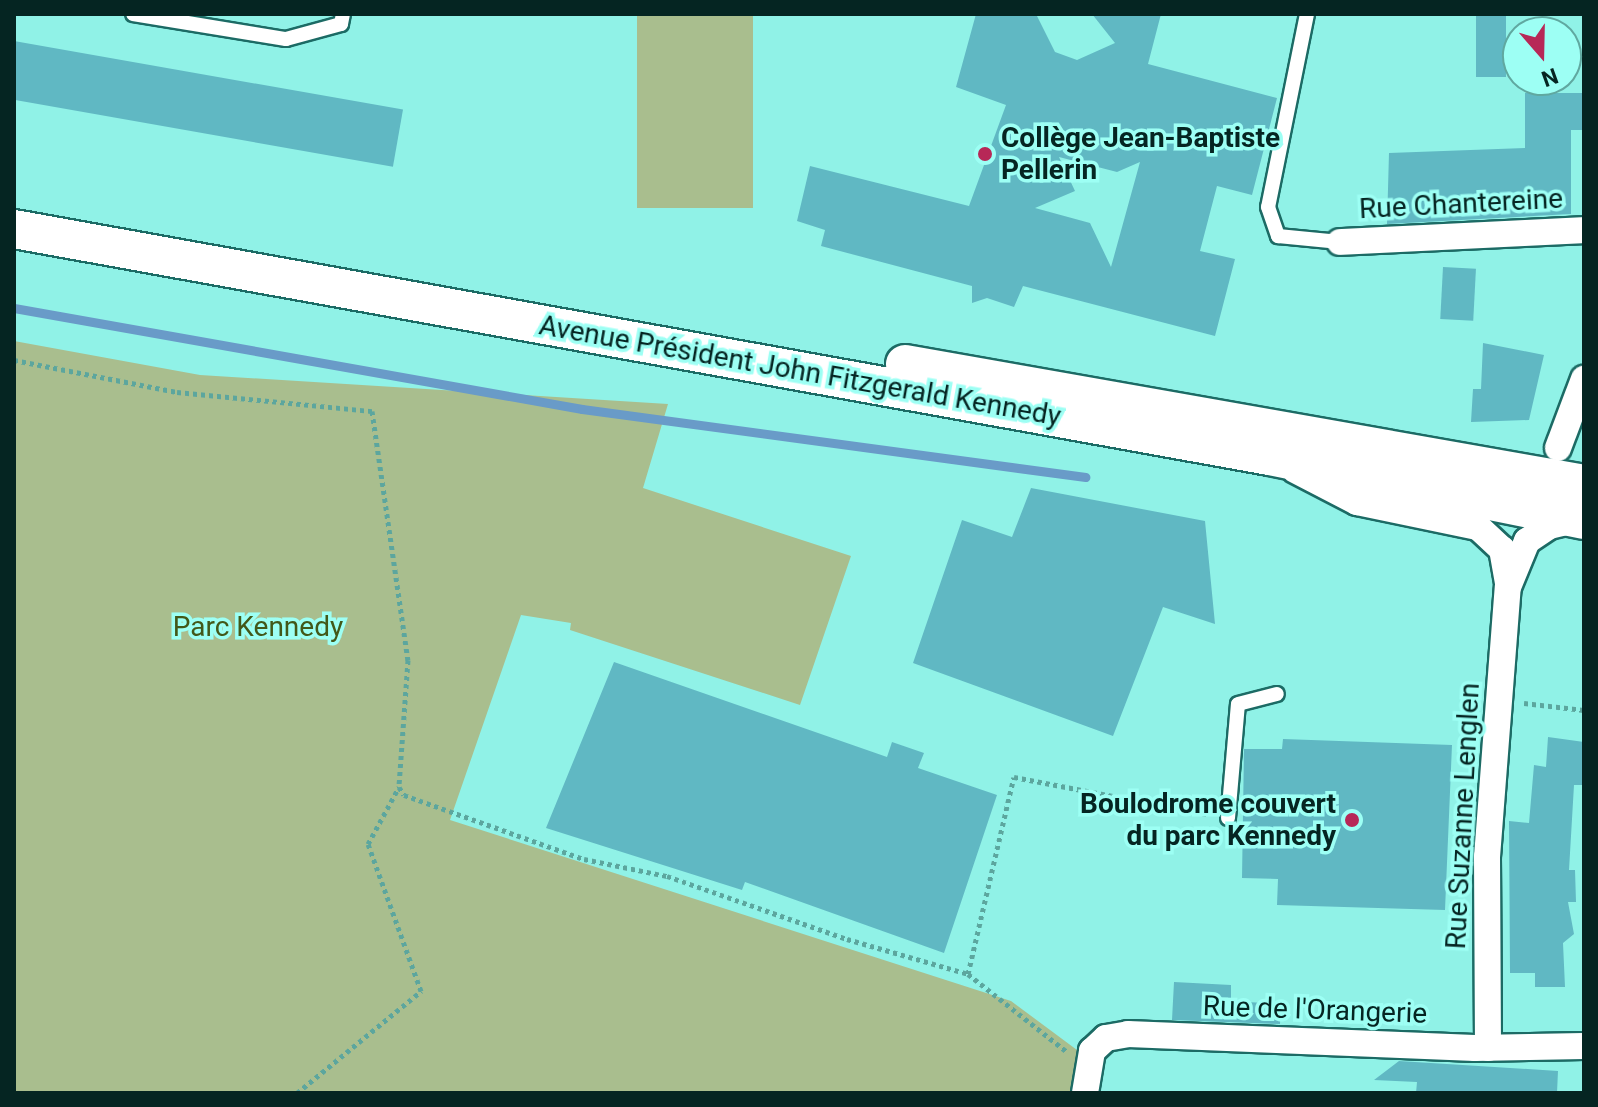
<!DOCTYPE html>
<html>
<head>
<meta charset="utf-8">
<style>
	body { margin:0 }
	#map { position:relative; width:1598px; height:1107px; overflow:hidden; background:#90f2e7; font-family:Roboto,sans-serif }
	div>[style] { position:absolute }
	.green>* { inset:0; background:#a9be8e; transform-origin:0 0 }
	.stream>* { height:9px; margin:-4.5px; padding:0 4.5px; transform-origin:4.5px; border-radius:4.5px; background:#699bc8 }
	.building>* { inset:0; background:#60b8c3; transform-origin:0 0 }
	.path>* { height:5px; margin-top:-2.5px; transform-origin:0; background:repeating-linear-gradient(90deg,#5ca69e 0 4px,transparent 0 8px) }
	.roads { filter:drop-shadow(2px 0 #1c6b65) drop-shadow(-2px 0 #1c6b65) drop-shadow(0 2px #1c6b65) drop-shadow(0 -2px #1c6b65) }
	.lane>* { height:14px; margin:-7px; padding:0 7px; transform-origin:7px; border-radius:7px; background:#fff }
	.street>* { height:26px; margin:-13px; padding:0 13px; transform-origin:13px; border-radius:13px; background:#fff }
	.secondary>* { height:38px; margin:-19px; padding:0 19px; transform-origin:19px; border-radius:19px; background:#fff }
	.dots>* { width:22px; height:22px; translate:-50% -50%; box-sizing:border-box; border:4px solid #9dfff4; border-radius:50% }
	span { translate:-50% -50%; white-space:nowrap; text-align:center; line-height:1.15; -webkit-text-stroke:7px #9dfff4; paint-order:stroke }
	.poi-label { font-size:28px; color:#052522; font-weight:700 }
	.left { translate:0 -50%; text-align:left }
	.right { translate:-100% -50%; text-align:right }
	.street-label { font-size:28px; color:#052522 }
	.park-label { font-size:28px; color:#425819 }
	.frame { position:absolute; inset:0; border:16px solid #052522; pointer-events:none }
	.north { position:absolute; left:1502px; top:16px; width:80px; height:80px; box-sizing:border-box; background:#9dfff4; border:2px solid #60a8a0; border-radius:50%; rotate:160deg; font-size:22px; font-weight:700; line-height:32px; text-align:center; color:#052522 }
	.north::after { content:''; display:block; margin:auto; width:28px; height:36px; background:#b72857; clip-path:polygon(50% 0,100% 100%,50% 72%,0 100%) }
</style>
</head>
<body>
<div id="map">
	<div class="green">
		<div style="left:637px;top:14px;width:116px;height:194px"></div>
		<div style="clip-path:polygon(14px 341px,200px 375px,668px 404px,643px 488px,851px 556px,800px 705px,570px 630px,571px 623px,521px 615px,450px 820px,1011px 1001px,1077px 1050px,1072px 1093px,14px 1093px)"></div>
	</div>
	<div class="stream">
		<div style="left:14px;top:308px;width:577px;rotate:10.08deg"></div>
		<div style="left:582px;top:409px;width:508px;rotate:7.7deg"></div>
	</div>
	<div class="building">
		<div style="clip-path:polygon(evenodd,976px 14px,1036px 14px,1055px 52px,1077px 60px,1115px 43px,1092px 14px,1161px 14px,1148px 64px,1277px 98px,1252px 195px,1217px 186px,1200px 251px,1235px 259px,1215px 336px,1023px 286px,1014px 307px,987px 298px,972px 303px,972px 286px,821px 246px,825px 230px,797px 221px,810px 166px,969px 206px,1006px 105px,956px 87px,976px 14px,1059px 157px,1117px 172px,1140px 162px,1111px 267px,1090px 223px,1035px 208px,1075px 191px,1059px 157px)"></div>
		<div style="left:1476px;top:14px;width:30px;height:63px"></div>
		<div style="left:14px;top:41px;width:395px;height:58px;rotate:10deg"></div>
		<div style="clip-path:polygon(1525px 93px,1584px 93px,1584px 130px,1571px 130px,1571px 214px,1387px 224px,1389px 153px,1525px 148px)"></div>
		<div style="left:1443px;top:267px;width:33px;height:52px;rotate:3deg"></div>
		<div style="clip-path:polygon(1483px 343px,1544px 355px,1529px 420px,1471px 422px,1473px 389px,1481px 389px)"></div>
		<div style="clip-path:polygon(1031px 488px,1205px 521px,1215px 624px,1163px 607px,1113px 736px,913px 663px,962px 520px,1012px 537px)"></div>
		<div style="clip-path:polygon(614px 662px,887px 757px,892px 742px,924px 753px,918px 768px,997px 795px,944px 953px,745px 882px,742px 890px,546px 828px)"></div>
		<div style="clip-path:polygon(1548px 737px,1584px 742px,1582px 785px,1574px 785px,1569px 870px,1575px 870px,1576px 902px,1568px 902px,1574px 934px,1563px 943px,1565px 987px,1535px 987px,1535px 973px,1510px 973px,1509px 821px,1529px 823px,1534px 765px,1546px 767px)"></div>
		<div style="clip-path:polygon(1283px 739px,1452px 745px,1445px 910px,1277px 905px,1278px 879px,1242px 878px,1244px 749px,1282px 749px)"></div>
		<div style="clip-path:polygon(1174px 982px,1231px 985px,1231px 1001px,1281px 1004px,1280px 1024px,1172px 1020px)"></div>
		<div style="clip-path:polygon(1399px 1061px,1558px 1071px,1557px 1093px,1416px 1093px,1417px 1082px,1374px 1080px)"></div>
	</div>
	<div class="path">
		<div style="left:14px;top:360px;width:166px;rotate:11.1deg"></div>
		<div style="left:177px;top:392px;width:196px;rotate:5.6deg"></div>
		<div style="left:372px;top:411px;width:252px;rotate:81.8deg"></div>
		<div style="left:408px;top:660px;width:127px;rotate:94.1deg"></div>
		<div style="left:399px;top:787px;width:9px;rotate:58deg"></div>
		<div style="left:404px;top:795px;width:191px;rotate:19.6deg"></div>
		<div style="left:584px;top:859px;width:85px;rotate:11.6deg"></div>
		<div style="left:667px;top:876px;width:191px;rotate:19.3deg"></div>
		<div style="left:847px;top:939px;width:126px;rotate:16.1deg"></div>
		<div style="left:968px;top:974px;width:125px;rotate:38.2deg"></div>
		<div style="left:1524px;top:703px;width:60px;rotate:6.7deg"></div>
		<div style="left:968px;top:974px;width:202px;rotate:-76.9deg"></div>
		<div style="left:1014px;top:777px;width:197px;rotate:10.9deg"></div>
		<div style="left:297px;top:1093px;width:161px;rotate:-39.4deg"></div>
		<div style="left:421px;top:991px;width:156px;rotate:-109.8deg"></div>
		<div style="left:368px;top:844px;width:65px;rotate:-61.5deg"></div>
	</div>
	<div class="roads">
		<div class="lane">
			<div style="left:133px;top:14px;width:155px;rotate:9.3deg"></div>
			<div style="left:286px;top:39px;width:57px;rotate:-15.3deg"></div>
			<div style="left:341px;top:24px;width:10px;rotate:-79deg"></div>
			<div style="left:1307px;top:14px;width:197px;rotate:101.4deg"></div>
			<div style="left:1268px;top:207px;width:31px;rotate:71deg"></div>
			<div style="left:1278px;top:236px;width:62px;rotate:5.5deg"></div>
			<div style="left:1228px;top:818px;width:114px;rotate:-85deg"></div>
			<div style="left:1238px;top:704px;width:40px;rotate:-14.4deg"></div>
		</div>
		<div class="street">
			<div style="left:1340px;top:242px;width:244px;rotate:-2.8deg"></div>
			<div style="left:1558px;top:448px;width:74px;rotate:-69.4deg"></div>
			<div style="left:1295px;top:470px;width:70px;rotate:27.3deg"></div>
			<div style="left:1357px;top:502px;width:124px;rotate:11.7deg"></div>
			<div style="left:1478px;top:527px;width:33px;rotate:43deg"></div>
			<div style="left:1502px;top:549px;width:35px;rotate:80deg"></div>
			<div style="left:1488px;top:1048px;width:191px;rotate:-90.3deg"></div>
			<div style="left:1487px;top:857px;width:271px;rotate:-85.6deg"></div>
			<div style="left:1508px;top:587px;width:50px;rotate:-67.6deg"></div>
			<div style="left:1527px;top:541px;width:27px;rotate:-34deg"></div>
			<div style="left:1549px;top:526px;width:26px;rotate:-13deg"></div>
			<div style="left:1085px;top:1093px;width:43px;rotate:-80.5deg"></div>
			<div style="left:1092px;top:1051px;width:19px;rotate:-43deg"></div>
			<div style="left:1106px;top:1038px;width:22px;rotate:-10deg"></div>
			<div style="left:1128px;top:1034px;width:347px;rotate:2.3deg"></div>
			<div style="left:1475px;top:1048px;width:109px;rotate:-1.1deg"></div>
		</div>
		<div class="secondary">
			<div style="left:14px;top:229px;width:1275px;rotate:10.25deg"></div>
			<div style="left:1269px;top:456px;width:321px;rotate:11.5deg"></div>
			<div style="left:905px;top:364px;width:690px;rotate:10.02deg"></div>
		</div>
	</div>
	<div class="dots">
		<div style="left:985px;top:154px;background:#b72857"></div>
		<div style="left:1352px;top:820px;background:#b72857"></div>
	</div>
	<div class="poi-label">
		<span class="left" style="left:1001px;top:154px">Collège Jean-Baptiste<br>Pellerin</span>
		<span class="right" style="left:1336px;top:820px">Boulodrome couvert<br>du parc Kennedy</span>
	</div>
	<div class="street-label">
		<span style="left:1461px;top:204px;rotate:-3deg">Rue Chantereine</span>
		<span style="left:800px;top:371px;rotate:10deg">Avenue Président John Fitzgerald Kennedy</span>
		<span style="left:1463px;top:816px;rotate:-87deg">Rue Suzanne Lenglen</span>
		<span style="left:1315px;top:1010px;rotate:2deg">Rue de l'Orangerie</span>
	</div>
	<div class="park-label">
		<span style="left:258px;top:627px">Parc Kennedy</span>
	</div>
	<div class="frame"></div>
	<div class="north">N</div>
</div>
</body>
</html>
